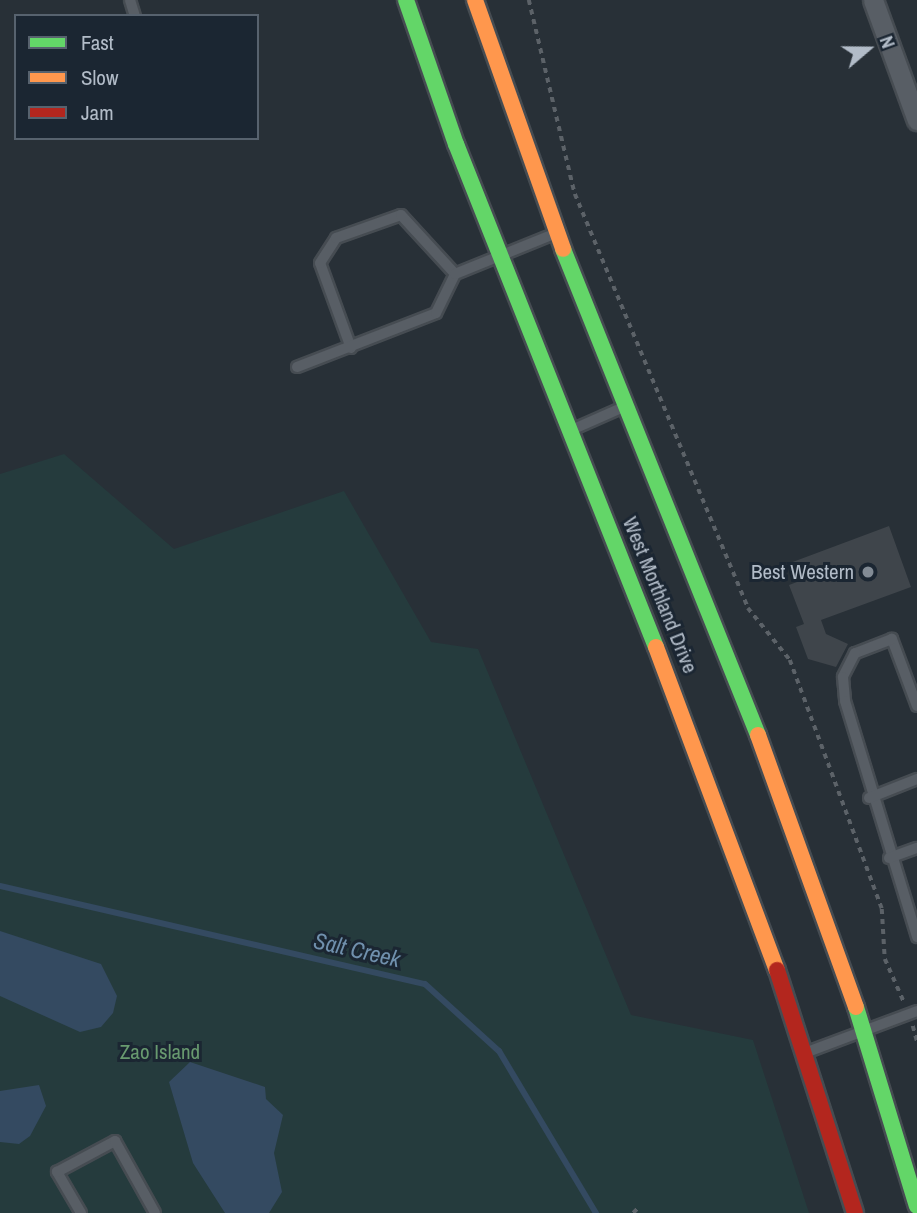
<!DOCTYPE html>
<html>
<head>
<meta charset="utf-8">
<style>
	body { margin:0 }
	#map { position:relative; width:917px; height:1213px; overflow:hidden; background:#283037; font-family:"Archivo Narrow",sans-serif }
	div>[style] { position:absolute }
	.green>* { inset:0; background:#253b3d }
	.water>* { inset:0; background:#344a61 }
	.stream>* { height:6px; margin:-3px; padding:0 3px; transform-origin:3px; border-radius:3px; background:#344a61 }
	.building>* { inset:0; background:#3f454b }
	.path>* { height:3.5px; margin-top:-1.75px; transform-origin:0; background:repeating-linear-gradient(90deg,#5c6268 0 5px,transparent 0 10px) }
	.roads { filter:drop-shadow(2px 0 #464c52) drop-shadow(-2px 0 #464c52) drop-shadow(0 2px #464c52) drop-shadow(0 -2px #464c52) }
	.lane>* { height:10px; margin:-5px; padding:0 5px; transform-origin:5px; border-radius:5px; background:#585e65 }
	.street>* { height:19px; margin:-9.5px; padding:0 9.5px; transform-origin:9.5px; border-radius:9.5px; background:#585e65 }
	.fast>* { height:16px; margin:-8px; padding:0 8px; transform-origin:8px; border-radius:8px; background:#63d668 }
	.slow>* { height:16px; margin:-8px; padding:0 8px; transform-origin:8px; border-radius:8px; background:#ff974d }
	.jam>* { height:16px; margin:-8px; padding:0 8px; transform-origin:8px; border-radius:8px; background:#b3261e }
	.dots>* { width:19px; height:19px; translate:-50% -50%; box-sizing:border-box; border:4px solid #1b2632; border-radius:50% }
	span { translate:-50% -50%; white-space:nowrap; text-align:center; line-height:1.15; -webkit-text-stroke:6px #1b2632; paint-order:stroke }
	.poi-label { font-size:21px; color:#b2bcc8 }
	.right { translate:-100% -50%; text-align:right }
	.street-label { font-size:21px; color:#b2bcc8 }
	.park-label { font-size:21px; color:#689a6f }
	.water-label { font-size:23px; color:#7090ad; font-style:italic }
	.legend { position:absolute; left:14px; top:14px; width:245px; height:126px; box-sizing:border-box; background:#1b2632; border:2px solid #57626e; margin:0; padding:9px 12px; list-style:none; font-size:21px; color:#b2bcc8 }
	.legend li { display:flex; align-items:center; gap:14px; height:35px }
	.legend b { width:35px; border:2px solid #57626e }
	.north { position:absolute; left:833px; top:14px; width:70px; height:70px; -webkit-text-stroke:5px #1b2632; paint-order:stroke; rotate:70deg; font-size:19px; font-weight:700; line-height:28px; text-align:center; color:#b2bcc8 }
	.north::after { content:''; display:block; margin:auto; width:24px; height:32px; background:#b2bcc8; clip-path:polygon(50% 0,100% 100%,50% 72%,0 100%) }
</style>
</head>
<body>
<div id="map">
	<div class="green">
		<div style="clip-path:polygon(64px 454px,174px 549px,344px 491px,431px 642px,478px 649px,631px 1015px,753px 1040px,809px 1213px,0 1213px,0 474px)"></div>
	</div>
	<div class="water">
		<div style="clip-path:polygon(0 931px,101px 964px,117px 996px,113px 1013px,101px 1027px,80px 1032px,0 996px)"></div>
		<div style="clip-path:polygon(190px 1062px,265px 1087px,266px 1099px,283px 1115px,274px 1153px,282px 1192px,269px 1213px,225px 1213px,193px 1163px,169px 1082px)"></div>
		<div style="clip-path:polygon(39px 1085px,46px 1106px,30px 1136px,19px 1144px,0 1142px,0 1091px)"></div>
	</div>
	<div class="stream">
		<div style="left:0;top:886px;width:436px;rotate:13deg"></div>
		<div style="left:425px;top:984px;width:100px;rotate:42.2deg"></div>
		<div style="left:499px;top:1051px;width:189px;rotate:59.1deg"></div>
	</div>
	<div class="building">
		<div style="clip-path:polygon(889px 526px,911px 587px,821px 620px,826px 634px,848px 644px,836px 667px,808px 659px,796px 627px,804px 624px,789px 585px,797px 582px,790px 563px)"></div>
	</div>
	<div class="path">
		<div style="left:529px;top:0;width:199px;rotate:76.7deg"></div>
		<div style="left:575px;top:194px;width:449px;rotate:67.3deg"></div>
		<div style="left:748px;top:608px;width:67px;rotate:51.1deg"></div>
		<div style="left:790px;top:660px;width:265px;rotate:69.7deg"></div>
		<div style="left:882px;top:909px;width:50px;rotate:86.6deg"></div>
		<div style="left:885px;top:959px;width:47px;rotate:66.2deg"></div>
		<div style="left:913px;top:1026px;width:16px;rotate:75deg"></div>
		<div style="left:633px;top:1213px;width:6px;rotate:-45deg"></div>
	</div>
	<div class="roads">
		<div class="lane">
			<div style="left:130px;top:0;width:17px;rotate:73deg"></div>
			<div style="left:351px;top:348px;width:90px;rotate:-110deg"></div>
			<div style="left:320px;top:263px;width:30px;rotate:-57deg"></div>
			<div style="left:336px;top:238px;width:69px;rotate:-19.5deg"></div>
			<div style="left:401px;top:215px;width:80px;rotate:47.5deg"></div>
			<div style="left:297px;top:367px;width:149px;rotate:-21.2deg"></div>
			<div style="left:436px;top:313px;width:43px;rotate:-64deg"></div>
			<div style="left:455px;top:274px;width:101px;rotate:-22deg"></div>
			<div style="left:576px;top:428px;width:47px;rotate:-23.8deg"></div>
			<div style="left:917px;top:706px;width:72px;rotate:-110.5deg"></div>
			<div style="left:892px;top:639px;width:40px;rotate:159deg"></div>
			<div style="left:855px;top:653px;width:27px;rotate:117deg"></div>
			<div style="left:843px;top:677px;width:24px;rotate:85deg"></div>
			<div style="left:845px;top:701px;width:247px;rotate:73deg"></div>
			<div style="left:869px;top:798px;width:52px;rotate:-21.6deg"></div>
			<div style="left:889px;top:858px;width:30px;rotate:-20deg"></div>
			<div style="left:810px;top:1051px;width:114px;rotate:-20.5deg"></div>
			<div style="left:81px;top:1213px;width:48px;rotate:-120.3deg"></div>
			<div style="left:57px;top:1172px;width:66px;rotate:-28.1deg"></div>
			<div style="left:115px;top:1141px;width:82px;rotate:60.9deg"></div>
		</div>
		<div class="street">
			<div style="left:873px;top:0;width:128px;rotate:69.9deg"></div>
		</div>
		<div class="fast">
			<div style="left:406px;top:0;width:152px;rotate:70.9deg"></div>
			<div style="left:456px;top:144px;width:541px;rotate:68.32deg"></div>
			<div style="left:563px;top:249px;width:524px;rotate:68.14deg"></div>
			<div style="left:856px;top:1007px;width:208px;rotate:73deg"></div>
		</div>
		<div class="slow">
			<div style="left:475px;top:0;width:264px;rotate:70.5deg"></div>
			<div style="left:656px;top:647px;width:345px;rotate:69.5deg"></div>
			<div style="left:758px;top:735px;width:289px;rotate:70.2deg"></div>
		</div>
		<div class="jam">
			<div style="left:777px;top:970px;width:255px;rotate:72.2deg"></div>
		</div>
	</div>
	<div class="dots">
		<div style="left:868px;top:572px;background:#828b95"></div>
	</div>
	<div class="poi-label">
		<span class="right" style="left:854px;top:572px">Best Western</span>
	</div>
	<div class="street-label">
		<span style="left:660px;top:595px;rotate:68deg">West Morthland Drive</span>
	</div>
	<div class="park-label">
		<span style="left:160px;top:1052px">Zao Island</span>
	</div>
	<div class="water-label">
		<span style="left:357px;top:950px;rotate:13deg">Salt Creek</span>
	</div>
	<ul class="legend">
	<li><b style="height:9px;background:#63d668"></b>Fast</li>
	<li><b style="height:9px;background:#ff974d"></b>Slow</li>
	<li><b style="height:9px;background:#b3261e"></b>Jam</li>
	</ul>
	<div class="north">N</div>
</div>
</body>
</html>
